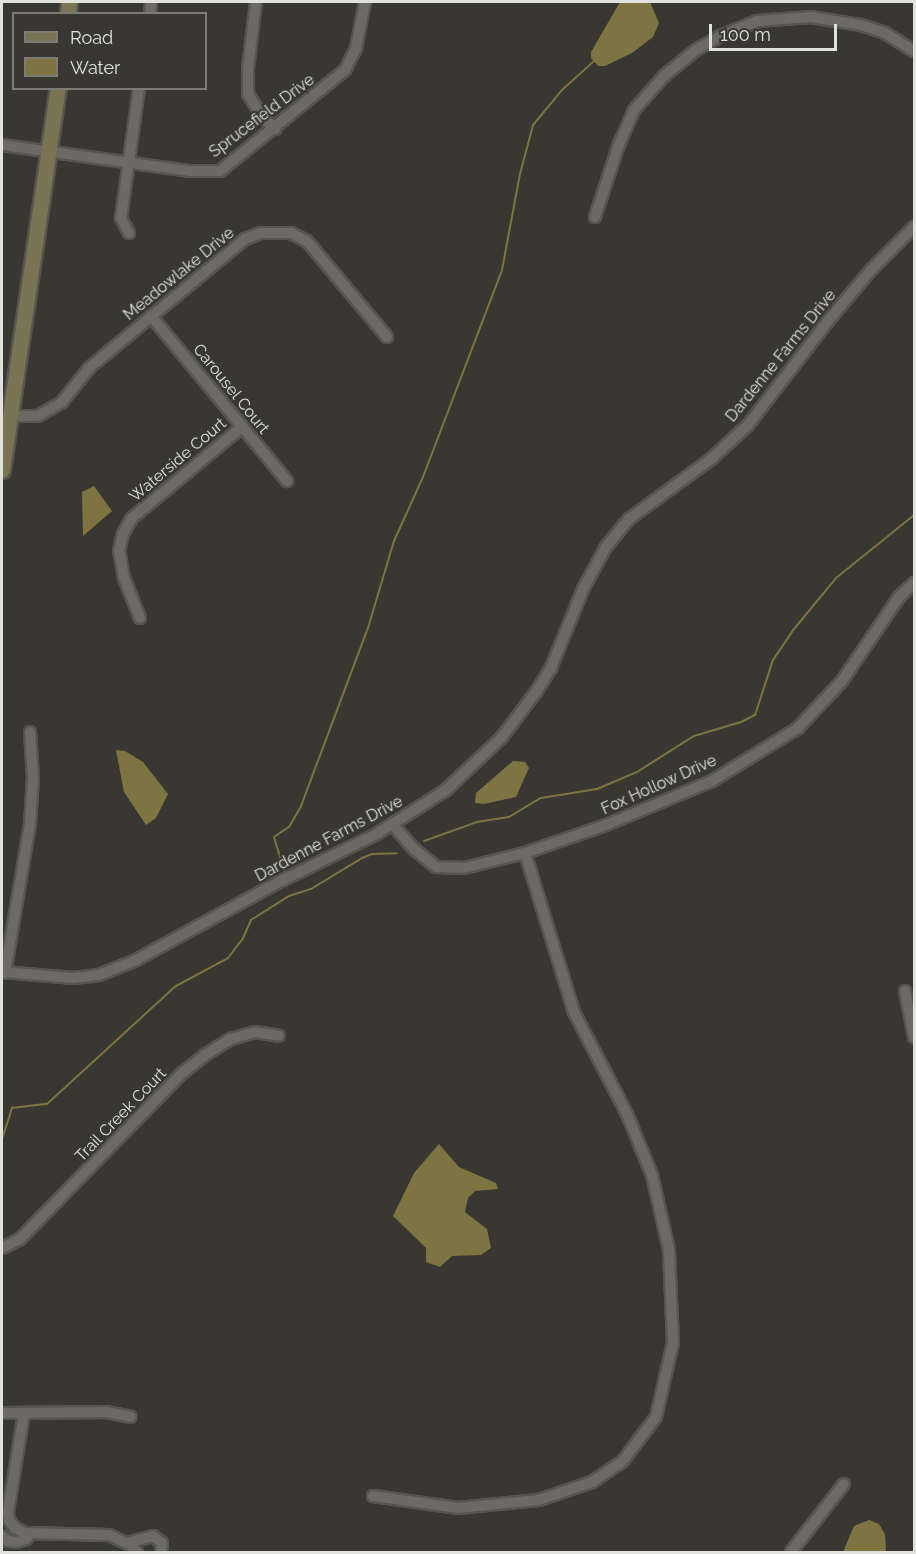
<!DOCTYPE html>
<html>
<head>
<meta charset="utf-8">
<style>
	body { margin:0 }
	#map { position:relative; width:916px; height:1554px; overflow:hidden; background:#383731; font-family:Raleway,sans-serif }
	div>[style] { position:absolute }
	.water>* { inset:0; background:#7e7441 }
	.stream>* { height:2px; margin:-1px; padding:0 1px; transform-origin:1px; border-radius:1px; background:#7e7441 }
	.roads { filter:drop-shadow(2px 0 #565550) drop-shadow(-2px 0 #565550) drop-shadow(0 2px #565550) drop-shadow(0 -2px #565550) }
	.street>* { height:10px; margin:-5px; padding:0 5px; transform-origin:5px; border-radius:5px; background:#6c6a63 }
	.secondary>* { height:15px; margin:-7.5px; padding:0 7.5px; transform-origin:7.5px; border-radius:7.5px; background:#7a7354 }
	span { translate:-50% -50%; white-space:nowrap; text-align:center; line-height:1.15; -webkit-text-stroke:4.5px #383731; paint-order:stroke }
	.street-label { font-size:16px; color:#e1e1dd }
	.frame { position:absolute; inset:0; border:3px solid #e1e1dd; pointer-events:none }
	.legend { position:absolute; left:12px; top:12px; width:195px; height:78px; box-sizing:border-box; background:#383731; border:2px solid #7c7b76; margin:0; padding:8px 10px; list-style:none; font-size:18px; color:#e1e1dd }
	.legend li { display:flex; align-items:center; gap:12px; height:30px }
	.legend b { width:30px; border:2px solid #7c7b76 }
	.scale { position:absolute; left:709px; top:24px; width:128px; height:27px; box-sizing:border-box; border:3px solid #e1e1dd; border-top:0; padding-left:8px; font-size:18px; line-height:21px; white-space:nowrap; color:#e1e1dd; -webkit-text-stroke:4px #383731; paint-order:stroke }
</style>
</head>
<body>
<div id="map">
	<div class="water">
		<div style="clip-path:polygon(620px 2px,650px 2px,659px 23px,653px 37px,632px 53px,605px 66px,598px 66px,591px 58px,591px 52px)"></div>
		<div style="clip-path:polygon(94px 486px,112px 511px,83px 536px,82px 492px)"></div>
		<div style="clip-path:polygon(116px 750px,125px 751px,143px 762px,168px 794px,156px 818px,146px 825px,124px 792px)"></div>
		<div style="clip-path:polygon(513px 761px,525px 762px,529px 768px,516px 797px,484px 804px,475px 803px,476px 793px)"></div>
		<div style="clip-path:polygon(439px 1144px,459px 1167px,496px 1183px,498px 1189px,475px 1191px,468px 1198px,465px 1212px,487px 1229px,491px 1248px,481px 1255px,452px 1256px,440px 1267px,426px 1262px,426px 1248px,393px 1216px,414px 1173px)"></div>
		<div style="clip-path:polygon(869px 1520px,879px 1524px,885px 1534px,886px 1552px,843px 1552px,854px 1526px)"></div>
	</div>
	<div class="stream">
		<div style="left:424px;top:841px;width:56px;rotate:-19.7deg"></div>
		<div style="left:477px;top:822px;width:32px;rotate:-9deg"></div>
		<div style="left:509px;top:817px;width:37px;rotate:-31deg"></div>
		<div style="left:541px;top:798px;width:57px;rotate:-9.1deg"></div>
		<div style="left:597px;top:789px;width:43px;rotate:-23deg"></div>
		<div style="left:637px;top:772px;width:67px;rotate:-32.3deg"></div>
		<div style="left:694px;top:736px;width:49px;rotate:-16.6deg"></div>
		<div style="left:741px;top:722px;width:16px;rotate:-27deg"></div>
		<div style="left:755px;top:715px;width:58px;rotate:-71.9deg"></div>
		<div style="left:773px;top:660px;width:37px;rotate:-56deg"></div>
		<div style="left:794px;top:629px;width:66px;rotate:-50.5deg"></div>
		<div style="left:836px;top:578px;width:100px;rotate:-38.9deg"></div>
		<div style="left:284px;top:870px;width:34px;rotate:-107deg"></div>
		<div style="left:274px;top:837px;width:18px;rotate:-34deg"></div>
		<div style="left:289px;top:827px;width:24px;rotate:-60deg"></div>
		<div style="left:301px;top:806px;width:190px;rotate:-69.4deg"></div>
		<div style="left:368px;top:628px;width:91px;rotate:-73.4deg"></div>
		<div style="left:394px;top:541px;width:70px;rotate:-65.6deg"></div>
		<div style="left:423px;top:477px;width:222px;rotate:-69.1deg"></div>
		<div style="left:502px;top:270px;width:98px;rotate:-79.4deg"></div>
		<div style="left:520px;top:174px;width:51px;rotate:-75.1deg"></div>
		<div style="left:533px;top:125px;width:45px;rotate:-50.4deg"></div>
		<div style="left:562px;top:90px;width:43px;rotate:-42.2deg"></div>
		<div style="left:2px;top:1139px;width:33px;rotate:-72deg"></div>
		<div style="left:12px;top:1108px;width:35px;rotate:-7deg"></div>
		<div style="left:47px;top:1104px;width:175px;rotate:-42.5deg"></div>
		<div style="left:176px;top:986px;width:59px;rotate:-28.3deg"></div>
		<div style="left:228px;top:958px;width:25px;rotate:-53deg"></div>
		<div style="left:243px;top:938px;width:20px;rotate:-66deg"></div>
		<div style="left:251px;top:920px;width:45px;rotate:-32.3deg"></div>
		<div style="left:289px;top:896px;width:23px;rotate:-18deg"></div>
		<div style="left:311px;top:889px;width:60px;rotate:-31.3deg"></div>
		<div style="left:362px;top:858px;width:11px;rotate:-22deg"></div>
		<div style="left:372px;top:854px;width:25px;rotate:-2deg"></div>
	</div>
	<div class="roads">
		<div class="street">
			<div style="left:256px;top:2px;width:66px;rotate:96.9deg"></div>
			<div style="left:248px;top:68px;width:26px;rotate:90deg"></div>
			<div style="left:248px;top:94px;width:25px;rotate:58deg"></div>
			<div style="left:261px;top:115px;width:20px;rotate:45deg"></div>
			<div style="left:150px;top:14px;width:12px;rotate:-85deg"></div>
			<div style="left:2px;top:145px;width:190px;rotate:7.9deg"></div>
			<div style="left:190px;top:171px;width:30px"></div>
			<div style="left:220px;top:171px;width:161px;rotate:-38.9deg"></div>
			<div style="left:345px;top:70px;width:25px;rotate:-63deg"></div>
			<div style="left:356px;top:48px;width:47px;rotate:-78.9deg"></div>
			<div style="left:595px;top:217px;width:74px;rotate:-71.8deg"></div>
			<div style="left:618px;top:147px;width:40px;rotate:-66.6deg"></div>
			<div style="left:634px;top:110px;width:45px;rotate:-48.6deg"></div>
			<div style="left:664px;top:76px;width:41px;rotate:-39.1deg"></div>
			<div style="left:696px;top:50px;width:28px;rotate:-30deg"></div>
			<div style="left:720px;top:36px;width:40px;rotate:-22deg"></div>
			<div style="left:757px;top:21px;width:54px;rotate:-4.2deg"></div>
			<div style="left:811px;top:17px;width:51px;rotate:9.1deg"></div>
			<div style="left:861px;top:25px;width:25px;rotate:18deg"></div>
			<div style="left:885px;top:33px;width:34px;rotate:32deg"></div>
			<div style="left:129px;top:233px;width:17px;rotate:-118deg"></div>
			<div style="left:121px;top:218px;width:131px;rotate:-82.1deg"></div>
			<div style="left:151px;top:316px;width:214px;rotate:50.5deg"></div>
			<div style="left:11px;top:416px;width:27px"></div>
			<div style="left:38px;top:416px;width:28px;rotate:-30deg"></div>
			<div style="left:62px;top:402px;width:43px;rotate:-51.5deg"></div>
			<div style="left:89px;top:368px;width:202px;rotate:-39.6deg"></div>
			<div style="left:245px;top:239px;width:17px;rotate:-21deg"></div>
			<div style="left:261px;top:233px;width:30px"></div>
			<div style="left:291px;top:233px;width:18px;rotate:27deg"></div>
			<div style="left:307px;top:241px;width:125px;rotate:50.2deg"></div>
			<div style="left:140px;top:618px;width:43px;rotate:-111.8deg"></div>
			<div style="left:124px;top:578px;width:27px;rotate:-100deg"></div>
			<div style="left:119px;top:551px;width:17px;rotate:-77deg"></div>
			<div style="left:123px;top:534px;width:18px;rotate:-61deg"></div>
			<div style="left:132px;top:518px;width:143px;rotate:-39.6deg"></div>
			<div style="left:393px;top:825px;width:32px;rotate:49deg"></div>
			<div style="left:414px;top:849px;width:28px;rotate:39deg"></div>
			<div style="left:436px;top:867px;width:28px;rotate:2deg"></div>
			<div style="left:464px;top:868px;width:63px;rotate:-13.8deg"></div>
			<div style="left:525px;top:853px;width:86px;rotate:-19.1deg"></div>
			<div style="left:606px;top:825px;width:115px;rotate:-22.5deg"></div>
			<div style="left:712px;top:781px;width:101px;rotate:-31.6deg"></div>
			<div style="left:798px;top:728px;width:64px;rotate:-46.9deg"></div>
			<div style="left:842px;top:681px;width:102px;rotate:-55.8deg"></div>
			<div style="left:899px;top:597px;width:21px;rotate:-43deg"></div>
			<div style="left:2px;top:972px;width:72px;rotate:4.8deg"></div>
			<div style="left:74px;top:978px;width:25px;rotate:-7deg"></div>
			<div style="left:99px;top:975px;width:40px;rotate:-22deg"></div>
			<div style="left:136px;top:960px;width:167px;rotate:-28.6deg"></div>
			<div style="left:283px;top:880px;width:102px;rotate:-26.1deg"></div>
			<div style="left:375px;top:835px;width:84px;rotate:-32.4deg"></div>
			<div style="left:446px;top:790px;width:77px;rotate:-43.4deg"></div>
			<div style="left:502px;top:737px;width:56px;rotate:-52.9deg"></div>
			<div style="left:536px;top:692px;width:28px;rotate:-58deg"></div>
			<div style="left:551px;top:668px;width:85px;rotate:-67.9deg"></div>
			<div style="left:583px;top:589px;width:48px;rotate:-61.3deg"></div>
			<div style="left:606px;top:547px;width:36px;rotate:-51deg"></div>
			<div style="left:629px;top:519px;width:100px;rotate:-36.1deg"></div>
			<div style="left:710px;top:460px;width:52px;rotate:-42.6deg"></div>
			<div style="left:748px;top:425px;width:131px;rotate:-52.4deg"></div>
			<div style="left:828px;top:321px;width:67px;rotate:-49.9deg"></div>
			<div style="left:871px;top:270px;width:61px;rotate:-45deg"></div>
			<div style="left:5px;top:973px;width:151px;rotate:-80.5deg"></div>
			<div style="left:30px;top:824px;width:46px;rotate:-86.3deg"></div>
			<div style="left:33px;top:778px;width:46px;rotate:-93.7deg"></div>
			<div style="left:905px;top:991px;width:47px;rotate:78.9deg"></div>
			<div style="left:2px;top:1248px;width:20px;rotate:-27deg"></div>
			<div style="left:20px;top:1239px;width:231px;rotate:-45.7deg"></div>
			<div style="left:181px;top:1074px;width:31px;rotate:-38deg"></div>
			<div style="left:205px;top:1055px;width:31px;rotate:-32deg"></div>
			<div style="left:231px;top:1039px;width:25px;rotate:-16deg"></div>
			<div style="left:255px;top:1032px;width:24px;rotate:9deg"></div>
			<div style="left:2px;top:1413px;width:104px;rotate:-0.6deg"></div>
			<div style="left:106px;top:1412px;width:25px;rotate:11deg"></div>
			<div style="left:24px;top:1413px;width:100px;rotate:99.2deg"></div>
			<div style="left:8px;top:1512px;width:8px;rotate:83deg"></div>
			<div style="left:9px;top:1520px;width:10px;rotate:53deg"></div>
			<div style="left:15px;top:1528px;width:11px;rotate:27deg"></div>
			<div style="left:25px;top:1533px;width:84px;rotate:1.4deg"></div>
			<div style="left:109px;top:1535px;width:23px;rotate:25deg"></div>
			<div style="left:130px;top:1545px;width:10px;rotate:45deg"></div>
			<div style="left:373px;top:1496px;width:86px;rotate:8deg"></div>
			<div style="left:458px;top:1508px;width:81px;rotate:-5.6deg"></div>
			<div style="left:539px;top:1500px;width:56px;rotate:-18.8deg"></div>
			<div style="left:592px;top:1482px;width:36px;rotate:-34deg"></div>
			<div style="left:622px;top:1462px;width:56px;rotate:-52.9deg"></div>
			<div style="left:656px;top:1417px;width:76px;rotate:-77.1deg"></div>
			<div style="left:673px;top:1343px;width:93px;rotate:-92.5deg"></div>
			<div style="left:669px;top:1250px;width:77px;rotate:-102.8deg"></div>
			<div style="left:652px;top:1175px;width:66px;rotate:-112.3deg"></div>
			<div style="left:627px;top:1114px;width:115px;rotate:-117.5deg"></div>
			<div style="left:574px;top:1012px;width:166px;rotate:-107.1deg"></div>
			<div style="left:2px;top:1536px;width:8px;rotate:40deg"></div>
			<div style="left:8px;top:1541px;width:9px;rotate:6deg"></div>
			<div style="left:17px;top:1542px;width:9px;rotate:-18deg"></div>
			<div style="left:26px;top:1539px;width:7px;rotate:-56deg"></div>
			<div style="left:127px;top:1543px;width:27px;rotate:-15deg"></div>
			<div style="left:153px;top:1536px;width:11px;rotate:38deg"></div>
			<div style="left:162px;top:1543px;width:9px;rotate:96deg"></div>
			<div style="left:791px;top:1552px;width:86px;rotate:-52.1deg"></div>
		</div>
		<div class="secondary">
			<div style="left:68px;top:14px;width:12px;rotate:-85deg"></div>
			<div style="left:2px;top:470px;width:386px;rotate:-81.7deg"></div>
		</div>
	</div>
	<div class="street-label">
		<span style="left:262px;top:116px;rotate:-37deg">Sprucefield Drive</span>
		<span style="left:179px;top:274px;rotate:-39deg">Meadowlake Drive</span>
		<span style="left:781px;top:356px;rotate:-51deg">Dardenne Farms Drive</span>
		<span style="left:231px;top:389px;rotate:51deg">Carousel Court</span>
		<span style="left:178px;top:460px;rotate:-40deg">Waterside Court</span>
		<span style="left:659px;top:785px;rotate:-24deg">Fox Hollow Drive</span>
		<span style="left:329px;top:839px;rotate:-28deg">Dardenne Farms Drive</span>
		<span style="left:121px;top:1115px;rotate:-46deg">Trail Creek Court</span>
	</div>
	<div class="frame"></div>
	<ul class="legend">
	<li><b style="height:8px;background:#7a7354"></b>Road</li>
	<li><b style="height:16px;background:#7e7441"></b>Water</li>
	</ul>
	<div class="scale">100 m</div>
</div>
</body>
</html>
